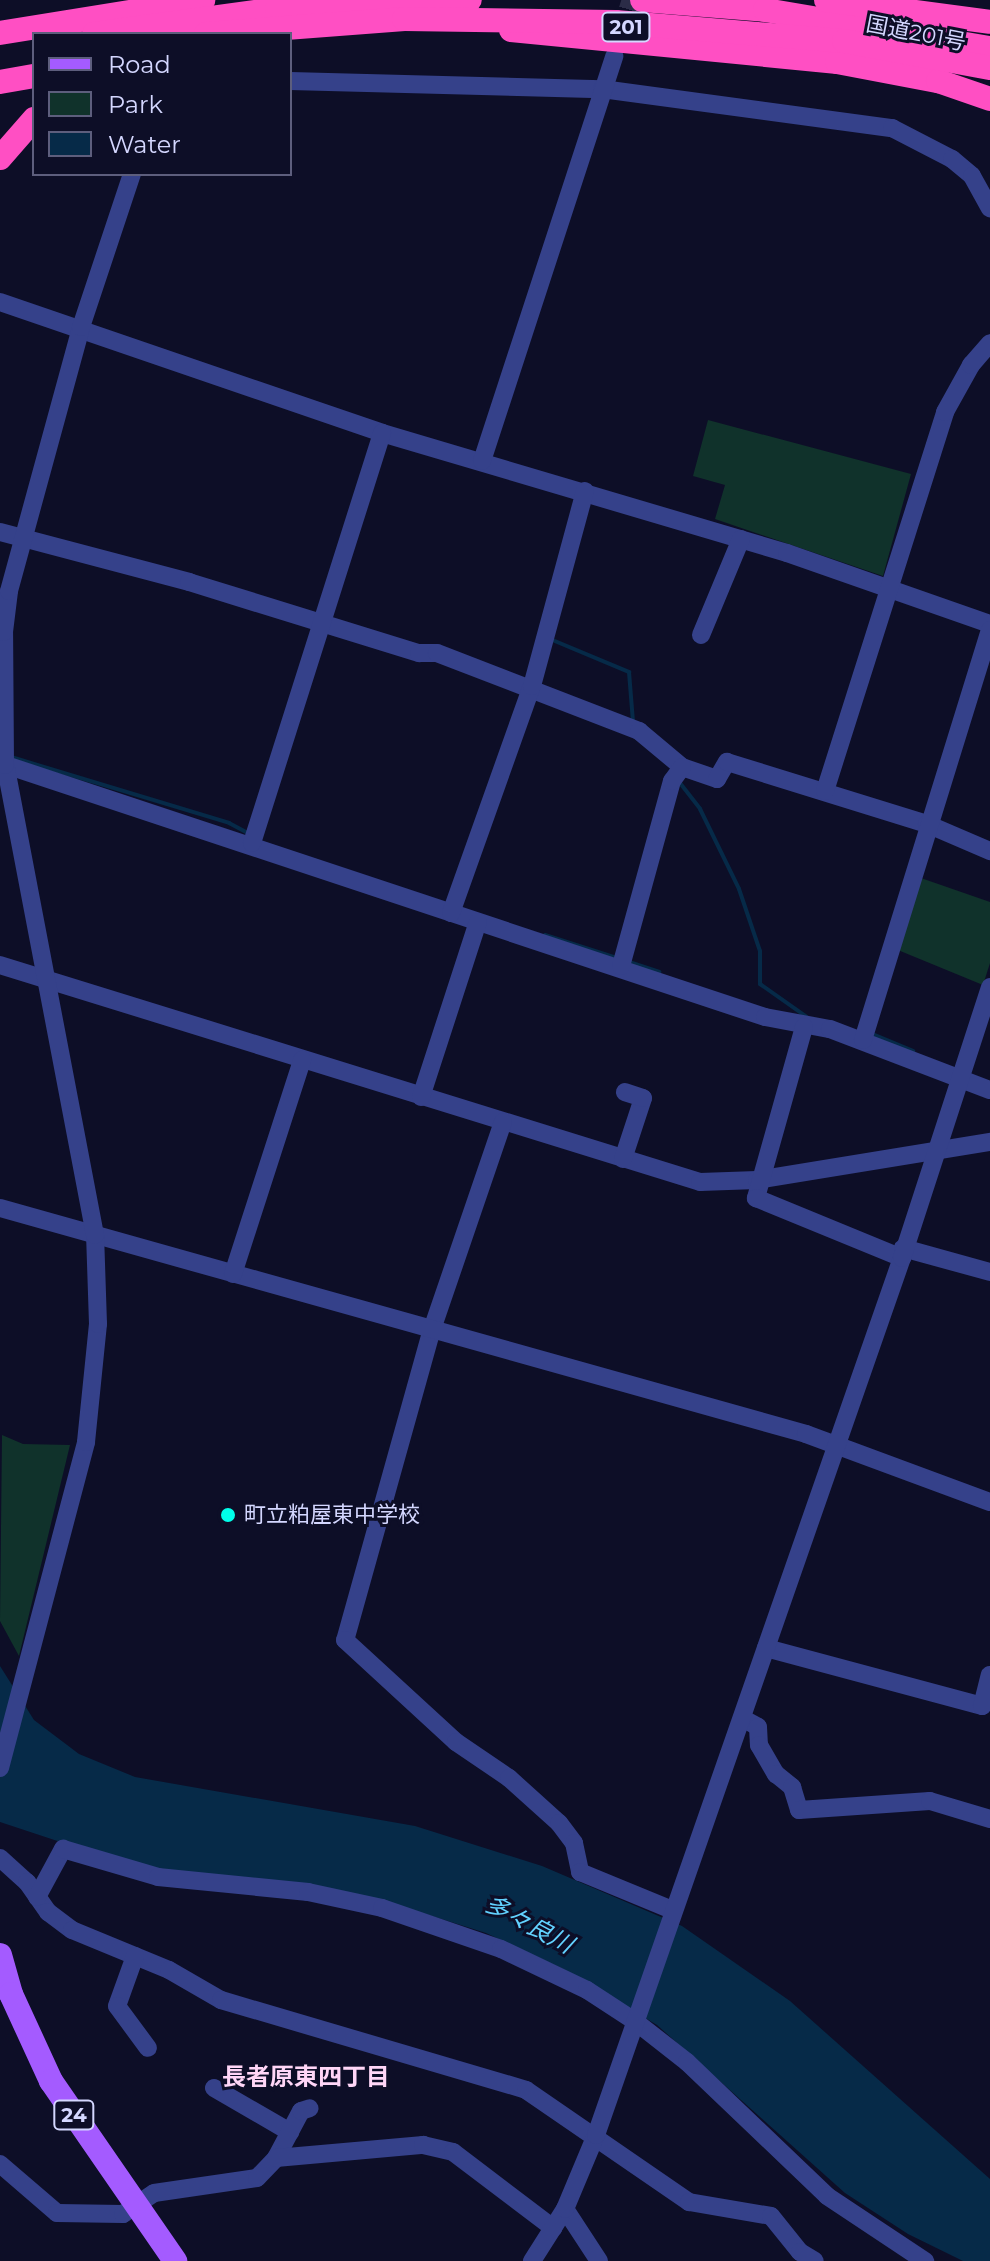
<!DOCTYPE html>
<html>
<head>
<meta charset="utf-8">
<style>
	body { margin:0 }
	#map { position:relative; width:990px; height:2261px; overflow:hidden; background:#0d0e27; font-family:Montserrat,"Noto Sans JP",sans-serif }
	div>[style] { position:absolute }
	.green>* { inset:0; background:#10322b }
	.water>* { inset:0; background:#062a48 }
	.stream>* { height:4px; margin:-2px; padding:0 2px; transform-origin:2px; border-radius:2px; background:#062a48 }
	.minor-tunnel>* { height:18px; margin-top:-9px; transform-origin:0; background:repeating-linear-gradient(90deg,#2b2c47 0 18px,transparent 0 27px) }
	.minor>* { height:18px; margin:-9px; padding:0 9px; transform-origin:9px; border-radius:9px; background:#35418a }
	.major>* { height:24px; margin:-12px; padding:0 12px; transform-origin:12px; border-radius:12px; background:#a45bff }
	.highway>* { height:24px; margin:-12px; padding:0 12px; transform-origin:12px; border-radius:12px; background:#ff4fc3 }
	.highway-bridge>* { height:24px; margin:-12px; padding:0 12px; transform-origin:12px; border-radius:12px; background:#ff4fc3 }
	.dots>* { width:22px; height:22px; translate:-50% -50%; box-sizing:border-box; border:4px solid #0d0e27; border-radius:50% }
	span { translate:-50% -50%; white-space:nowrap; text-align:center; line-height:1.15; -webkit-text-stroke:6px #0d0e27; paint-order:stroke }
	.shield-label span { padding:2px 6px; background:#0d0e27; border:2px solid; border-radius:6px; -webkit-text-stroke-width:0 }
	.shield-label { font-size:20px; color:#d4d7ff; font-weight:700 }
	.street-label { font-size:22px; color:#d4d7ff }
	.poi-label { font-size:22px; color:#d4d7ff }
	.left { translate:0 -50%; text-align:left }
	.water-label { font-size:24px; color:#62d2ff; font-style:italic }
	.neighbourhood-label { font-size:24px; color:#ffd6f7; font-weight:700 }
	.legend { position:absolute; left:32px; top:32px; width:260px; height:144px; box-sizing:border-box; background:#0d0e27; border:2px solid #5d5e7d; margin:0; padding:10px 14px; list-style:none; font-size:24px; color:#d4d7ff }
	.legend li { display:flex; align-items:center; gap:16px; height:40px }
	.legend b { width:40px; border:2px solid #5d5e7d }
</style>
</head>
<body>
<div id="map">
	<div class="green">
		<div style="clip-path:polygon(708px 420px,911px 474px,883px 576px,715px 519px,725px 485px,693px 476px)"></div>
		<div style="clip-path:polygon(918px 877px,990px 902px,990px 963px,983px 985px,893px 948px)"></div>
		<div style="clip-path:polygon(2px 1435px,23px 1444px,70px 1445px,19px 1656px,0 1621px)"></div>
	</div>
	<div class="water">
		<div style="clip-path:polygon(0 1666px,34px 1720px,79px 1754px,135px 1777px,415px 1826px,542px 1866px,682px 1926px,790px 2001px,990px 2179px,990px 2261px,963px 2261px,908px 2234px,845px 2193px,657px 2025px,561px 1968px,486px 1933px,400px 1906px,127px 1864px,0 1822px)"></div>
	</div>
	<div class="stream">
		<div style="left:550px;top:639px;width:86px;rotate:22.7deg"></div>
		<div style="left:629px;top:672px;width:50px;rotate:85.4deg"></div>
		<div style="left:11px;top:757px;width:228px;rotate:16.8deg"></div>
		<div style="left:229px;top:823px;width:24px;rotate:28deg"></div>
		<div style="left:680px;top:783px;width:33px;rotate:52deg"></div>
		<div style="left:700px;top:809px;width:89px;rotate:64deg"></div>
		<div style="left:739px;top:889px;width:65px;rotate:71.3deg"></div>
		<div style="left:760px;top:951px;width:33px;rotate:90deg"></div>
		<div style="left:760px;top:984px;width:57px;rotate:35.1deg"></div>
		<div style="left:545px;top:935px;width:76px;rotate:17.7deg"></div>
		<div style="left:629px;top:962px;width:32px;rotate:18deg"></div>
		<div style="left:870px;top:1033px;width:47px;rotate:22.7deg"></div>
	</div>
	<div class="minor-tunnel">
		<div style="left:620px;top:35px;width:37px;rotate:-73deg"></div>
	</div>
	<div class="minor">
		<div style="left:290px;top:81px;width:312px;rotate:1.5deg"></div>
		<div style="left:602px;top:89px;width:293px;rotate:7.7deg"></div>
		<div style="left:892px;top:128px;width:68px;rotate:27.3deg"></div>
		<div style="left:952px;top:159px;width:26px;rotate:40deg"></div>
		<div style="left:972px;top:176px;width:37px;rotate:61deg"></div>
		<div style="left:0;top:302px;width:404px;rotate:18.9deg"></div>
		<div style="left:382px;top:433px;width:422px;rotate:16.5deg"></div>
		<div style="left:787px;top:553px;width:215px;rotate:19.3deg"></div>
		<div style="left:482px;top:461px;width:426px;rotate:-71.9deg"></div>
		<div style="left:0;top:532px;width:196px;rotate:14.8deg"></div>
		<div style="left:189px;top:582px;width:241px;rotate:17.2deg"></div>
		<div style="left:419px;top:653px;width:18px"></div>
		<div style="left:437px;top:653px;width:217px;rotate:21.1deg"></div>
		<div style="left:639px;top:731px;width:56px;rotate:39.9deg"></div>
		<div style="left:682px;top:767px;width:37px;rotate:19deg"></div>
		<div style="left:717px;top:779px;width:20px;rotate:-60deg"></div>
		<div style="left:727px;top:762px;width:209px;rotate:17.2deg"></div>
		<div style="left:927px;top:824px;width:69px;rotate:23.2deg"></div>
		<div style="left:701px;top:635px;width:104px;rotate:-67.4deg"></div>
		<div style="left:0;top:763px;width:806px;rotate:18.37deg"></div>
		<div style="left:765px;top:1017px;width:66px;rotate:10.5deg"></div>
		<div style="left:830px;top:1029px;width:171px;rotate:20.9deg"></div>
		<div style="left:825px;top:791px;width:398px;rotate:-72.4deg"></div>
		<div style="left:945px;top:412px;width:54px;rotate:-61deg"></div>
		<div style="left:971px;top:365px;width:29px;rotate:-49deg"></div>
		<div style="left:252px;top:843px;width:430px;rotate:-72.4deg"></div>
		<div style="left:451px;top:913px;width:241px;rotate:-70.4deg"></div>
		<div style="left:532px;top:686px;width:202px;rotate:-74.8deg"></div>
		<div style="left:0;top:965px;width:733px;rotate:17.22deg"></div>
		<div style="left:700px;top:1182px;width:57px;rotate:-2deg"></div>
		<div style="left:757px;top:1180px;width:236px;rotate:-9.3deg"></div>
		<div style="left:621px;top:966px;width:192px;rotate:-74.6deg"></div>
		<div style="left:672px;top:781px;width:17px;rotate:-54deg"></div>
		<div style="left:804px;top:1027px;width:178px;rotate:105.7deg"></div>
		<div style="left:756px;top:1198px;width:158px;rotate:22.3deg"></div>
		<div style="left:863px;top:1040px;width:429px;rotate:-72.8deg"></div>
		<div style="left:421px;top:1097px;width:184px;rotate:-72deg"></div>
		<div style="left:503px;top:1122px;width:219px;rotate:108.9deg"></div>
		<div style="left:432px;top:1329px;width:323px;rotate:105.6deg"></div>
		<div style="left:345px;top:1640px;width:151px;rotate:42.6deg"></div>
		<div style="left:456px;top:1742px;width:64px;rotate:34.2deg"></div>
		<div style="left:509px;top:1778px;width:67px;rotate:42deg"></div>
		<div style="left:559px;top:1823px;width:25px;rotate:53deg"></div>
		<div style="left:574px;top:1843px;width:30px;rotate:78deg"></div>
		<div style="left:580px;top:1872px;width:100px;rotate:22.4deg"></div>
		<div style="left:623px;top:1159px;width:64px;rotate:-71.8deg"></div>
		<div style="left:643px;top:1098px;width:19px;rotate:-162deg"></div>
		<div style="left:0;top:1208px;width:837px;rotate:15.66deg"></div>
		<div style="left:806px;top:1434px;width:196px;rotate:20.3deg"></div>
		<div style="left:903px;top:1248px;width:90px;rotate:15.4deg"></div>
		<div style="left:233px;top:1274px;width:225px;rotate:-72.1deg"></div>
		<div style="left:766px;top:1648px;width:224px;rotate:15deg"></div>
		<div style="left:982px;top:1706px;width:32px;rotate:-76deg"></div>
		<div style="left:742px;top:1718px;width:18px;rotate:29deg"></div>
		<div style="left:758px;top:1727px;width:18px;rotate:87deg"></div>
		<div style="left:759px;top:1745px;width:34px;rotate:60deg"></div>
		<div style="left:776px;top:1774px;width:21px;rotate:39deg"></div>
		<div style="left:792px;top:1787px;width:24px;rotate:73deg"></div>
		<div style="left:799px;top:1810px;width:131px;rotate:-3.9deg"></div>
		<div style="left:930px;top:1801px;width:63px;rotate:16.7deg"></div>
		<div style="left:0;top:1768px;width:337px;rotate:-75.2deg"></div>
		<div style="left:86px;top:1442px;width:119px;rotate:-84.2deg"></div>
		<div style="left:98px;top:1324px;width:89px;rotate:-91.9deg"></div>
		<div style="left:95px;top:1235px;width:479px;rotate:-100.8deg"></div>
		<div style="left:5px;top:765px;width:133px;rotate:-90.4deg"></div>
		<div style="left:4px;top:632px;width:41px;rotate:-83deg"></div>
		<div style="left:9px;top:591px;width:274px;rotate:-74.7deg"></div>
		<div style="left:81px;top:327px;width:161px;rotate:-71.6deg"></div>
		<div style="left:0;top:1858px;width:36px;rotate:42deg"></div>
		<div style="left:27px;top:1882px;width:37px;rotate:55deg"></div>
		<div style="left:48px;top:1912px;width:30px;rotate:37deg"></div>
		<div style="left:72px;top:1930px;width:105px;rotate:22.4deg"></div>
		<div style="left:169px;top:1970px;width:60px;rotate:30deg"></div>
		<div style="left:221px;top:2000px;width:318px;rotate:16.4deg"></div>
		<div style="left:526px;top:2090px;width:198px;rotate:34.5deg"></div>
		<div style="left:689px;top:2202px;width:83px;rotate:9.7deg"></div>
		<div style="left:771px;top:2216px;width:46px;rotate:51.1deg"></div>
		<div style="left:800px;top:2252px;width:17px;rotate:31deg"></div>
		<div style="left:37px;top:1897px;width:55px;rotate:-61.6deg"></div>
		<div style="left:63px;top:1849px;width:99px;rotate:16.4deg"></div>
		<div style="left:158px;top:1877px;width:151px;rotate:5.7deg"></div>
		<div style="left:308px;top:1892px;width:76px;rotate:12.2deg"></div>
		<div style="left:382px;top:1908px;width:126px;rotate:19deg"></div>
		<div style="left:501px;top:1949px;width:95px;rotate:25.5deg"></div>
		<div style="left:587px;top:1990px;width:59px;rotate:33.1deg"></div>
		<div style="left:636px;top:2022px;width:65px;rotate:38.1deg"></div>
		<div style="left:687px;top:2062px;width:194px;rotate:43.7deg"></div>
		<div style="left:827px;top:2196px;width:118px;rotate:33.6deg"></div>
		<div style="left:135px;top:1956px;width:53px;rotate:109.8deg"></div>
		<div style="left:117px;top:2006px;width:52px;rotate:53.6deg"></div>
		<div style="left:214px;top:2088px;width:88px;rotate:30.1deg"></div>
		<div style="left:276px;top:2158px;width:53px;rotate:-62deg"></div>
		<div style="left:301px;top:2111px;width:9px;rotate:-18deg"></div>
		<div style="left:0;top:2164px;width:75px;rotate:40.7deg"></div>
		<div style="left:57px;top:2213px;width:66px;rotate:0.9deg"></div>
		<div style="left:123px;top:2214px;width:37px;rotate:-34deg"></div>
		<div style="left:154px;top:2193px;width:104px;rotate:-8.3deg"></div>
		<div style="left:257px;top:2178px;width:28px;rotate:-46deg"></div>
		<div style="left:276px;top:2158px;width:148px;rotate:-5.1deg"></div>
		<div style="left:423px;top:2145px;width:31px;rotate:13deg"></div>
		<div style="left:453px;top:2152px;width:126px;rotate:37.2deg"></div>
		<div style="left:565px;top:2209px;width:62px;rotate:56.8deg"></div>
		<div style="left:532px;top:2261px;width:62px;rotate:-57.6deg"></div>
		<div style="left:565px;top:2209px;width:80px;rotate:-67.3deg"></div>
		<div style="left:596px;top:2135px;width:929px;rotate:-70.77deg"></div>
		<div style="left:902px;top:1258px;width:285px;rotate:-72deg"></div>
	</div>
	<div class="major">
		<div style="left:0;top:1955px;width:41px;rotate:74.2deg"></div>
		<div style="left:11px;top:1994px;width:96px;rotate:65.3deg"></div>
		<div style="left:51px;top:2081px;width:219px;rotate:55.4deg"></div>
	</div>
	<div class="highway">
		<div style="left:642px;top:0;width:123px;rotate:4.6deg"></div>
		<div style="left:765px;top:10px;width:228px;rotate:9.6deg"></div>
		<div style="left:826px;top:0;width:165px;rotate:7.6deg"></div>
		<div style="left:511px;top:30px;width:328px;rotate:5.6deg"></div>
		<div style="left:837px;top:62px;width:103px;rotate:10.7deg"></div>
		<div style="left:938px;top:81px;width:55px;rotate:19.1deg"></div>
		<div style="left:0;top:33px;width:206px;rotate:-9.2deg"></div>
		<div style="left:0;top:82px;width:35px;rotate:-10deg"></div>
		<div style="left:0;top:158px;width:52px;rotate:-48.9deg"></div>
	</div>
	<div class="highway-bridge">
		<div style="left:94px;top:34px;width:185px;rotate:-7.8deg"></div>
		<div style="left:277px;top:9px;width:193px;rotate:-2.7deg"></div>
		<div style="left:206px;top:34px;width:199px;rotate:-4.3deg"></div>
		<div style="left:404px;top:19px;width:212px;rotate:0.8deg"></div>
		<div style="left:616px;top:22px;width:229px;rotate:4.8deg"></div>
		<div style="left:844px;top:41px;width:148px;rotate:10.5deg"></div>
	</div>
	<div class="dots">
		<div style="left:228px;top:1515px;background:#00ffeb"></div>
	</div>
	<div class="shield-label">
		<span style="left:626px;top:27px">201</span>
		<span style="left:74px;top:2115px">24</span>
	</div>
	<div class="street-label">
		<span style="left:916px;top:33px;rotate:11deg">国道201号</span>
	</div>
	<div class="poi-label">
		<span class="left" style="left:244px;top:1515px">町立粕屋東中学校</span>
	</div>
	<div class="water-label">
		<span style="left:529px;top:1924px;rotate:28deg">多々良川</span>
	</div>
	<div class="neighbourhood-label">
		<span style="left:306px;top:2077px">長者原東四丁目</span>
	</div>
	<ul class="legend">
	<li><b style="height:10px;background:#a45bff"></b>Road</li>
	<li><b style="height:22px;background:#10322b"></b>Park</li>
	<li><b style="height:22px;background:#062a48"></b>Water</li>
	</ul>
</div>
</body>
</html>
